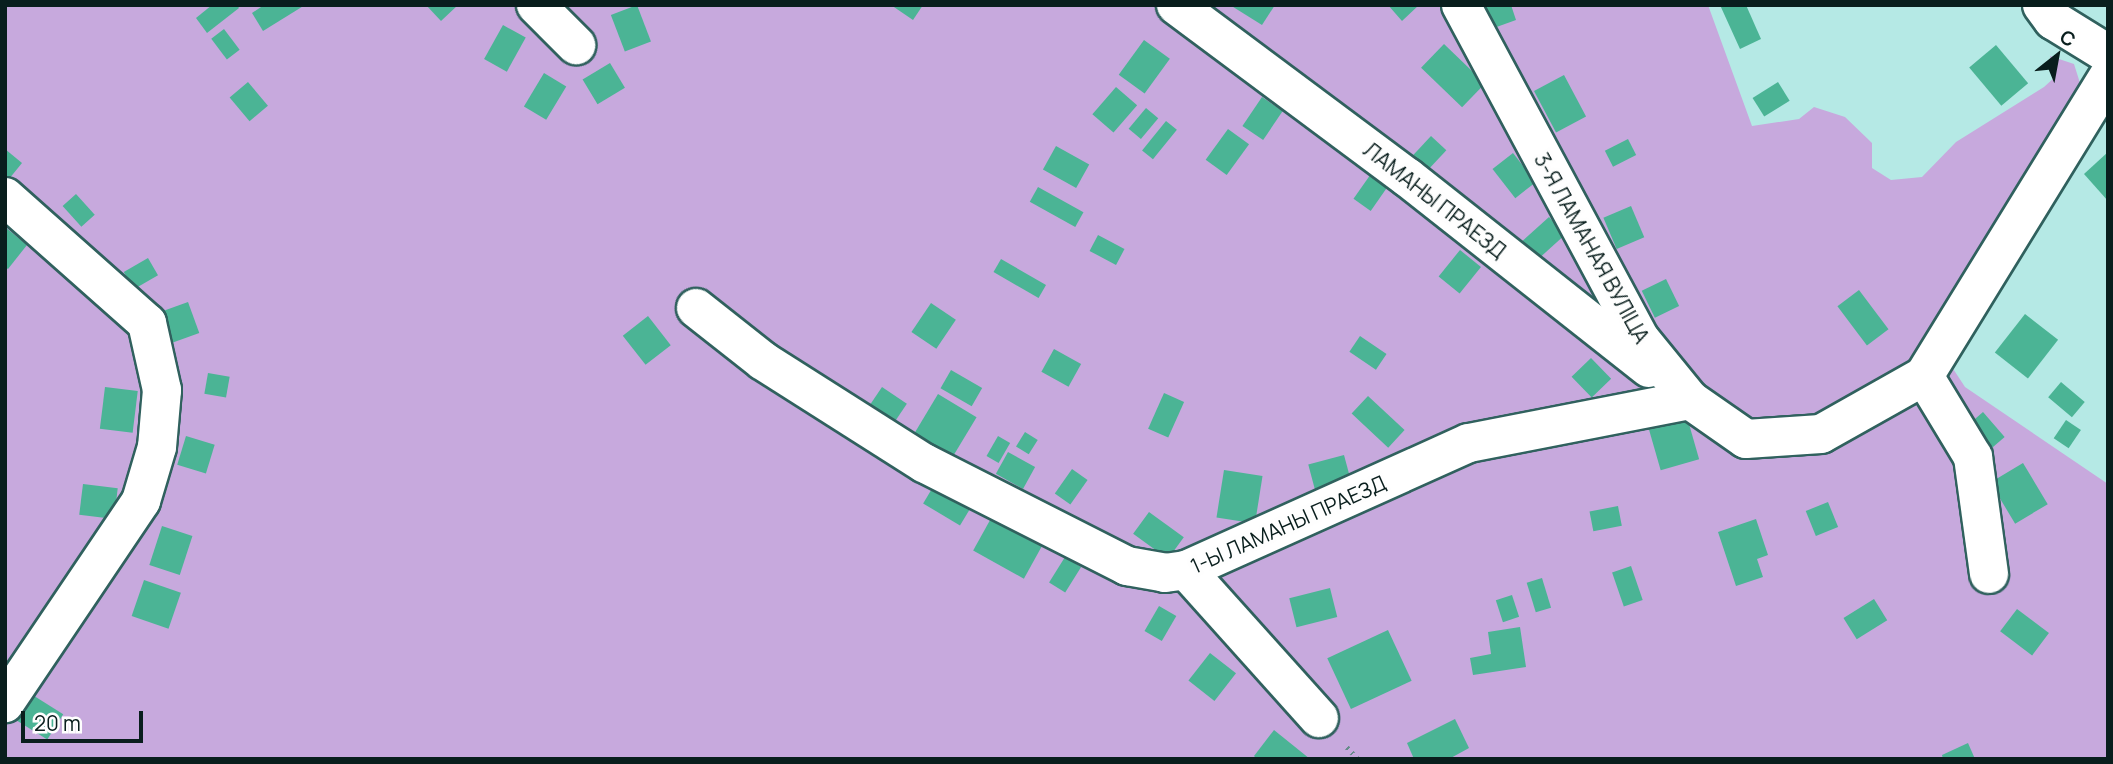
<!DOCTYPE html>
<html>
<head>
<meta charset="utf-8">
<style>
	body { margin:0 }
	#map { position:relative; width:2113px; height:764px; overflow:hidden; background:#b5e9e5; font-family:Manrope,sans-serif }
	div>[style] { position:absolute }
	.green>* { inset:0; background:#c7a9dd }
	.building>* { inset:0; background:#4bb495; transform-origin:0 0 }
	.path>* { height:4.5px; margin-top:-2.25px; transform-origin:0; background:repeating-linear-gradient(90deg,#668c8a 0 2px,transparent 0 7px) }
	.roads { filter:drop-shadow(2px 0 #30615e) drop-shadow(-2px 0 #30615e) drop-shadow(0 2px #30615e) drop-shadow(0 -2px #30615e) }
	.minor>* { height:38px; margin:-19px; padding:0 19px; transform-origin:19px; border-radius:19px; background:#fff }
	span { translate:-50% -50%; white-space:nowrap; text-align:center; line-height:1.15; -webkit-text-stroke:7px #fefefe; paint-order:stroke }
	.street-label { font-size:21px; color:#091e1d }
	.frame { position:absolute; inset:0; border:7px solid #091e1d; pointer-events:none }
	.north { position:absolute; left:2022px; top:21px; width:70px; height:70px; -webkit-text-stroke:5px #fefefe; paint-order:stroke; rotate:31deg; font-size:19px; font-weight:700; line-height:28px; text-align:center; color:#091e1d }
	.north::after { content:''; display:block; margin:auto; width:24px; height:32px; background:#091e1d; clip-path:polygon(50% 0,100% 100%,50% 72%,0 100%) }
	.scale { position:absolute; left:21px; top:711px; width:122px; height:32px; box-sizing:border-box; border:4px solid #091e1d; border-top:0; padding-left:9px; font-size:21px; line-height:24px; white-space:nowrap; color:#091e1d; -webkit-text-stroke:5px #fefefe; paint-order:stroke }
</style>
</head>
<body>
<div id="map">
	<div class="green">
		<div style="clip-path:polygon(5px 5px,1708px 5px,1752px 126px,1799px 119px,1814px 107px,1845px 117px,1872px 143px,1872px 168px,1891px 180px,1922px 177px,1956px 142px,2044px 87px,2055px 77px,2050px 56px,2074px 64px,2080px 83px,2064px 130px,1943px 316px,1929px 332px,1965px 387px,2108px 484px,2108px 759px,5px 759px)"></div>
	</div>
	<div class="building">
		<div style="clip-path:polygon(212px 5px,237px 5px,239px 8px,207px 33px,196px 18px)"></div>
		<div style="clip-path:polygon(264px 5px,305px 5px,263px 31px,252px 13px)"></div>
		<div style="clip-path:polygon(426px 5px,458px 5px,441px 21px)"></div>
		<div style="left:637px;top:5px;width:39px;height:28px;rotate:69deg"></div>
		<div style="clip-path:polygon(891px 5px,923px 5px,913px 20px)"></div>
		<div style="clip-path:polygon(1230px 5px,1275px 5px,1262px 25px)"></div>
		<div style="clip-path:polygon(1388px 5px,1419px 5px,1402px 21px)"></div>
		<div style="clip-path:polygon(1483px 5px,1511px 5px,1516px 20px,1491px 29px)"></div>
		<div style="clip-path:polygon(1720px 5px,1746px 5px,1761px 39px,1740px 49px)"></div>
		<div style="left:503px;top:25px;width:26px;height:39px;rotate:29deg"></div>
		<div style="left:224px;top:29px;width:26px;height:16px;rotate:53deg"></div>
		<div style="left:1144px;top:40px;width:32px;height:43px;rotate:36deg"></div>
		<div style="left:1444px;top:44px;width:57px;height:33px;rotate:44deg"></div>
		<div style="left:1996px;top:45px;width:50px;height:35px;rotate:50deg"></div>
		<div style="left:610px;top:63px;width:29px;height:32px;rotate:59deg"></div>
		<div style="left:544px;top:73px;width:26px;height:39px;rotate:31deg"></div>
		<div style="left:1564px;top:75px;width:47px;height:34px;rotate:62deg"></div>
		<div style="left:248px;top:82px;width:31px;height:24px;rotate:50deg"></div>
		<div style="left:1778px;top:82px;width:22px;height:30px;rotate:58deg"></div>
		<div style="left:1116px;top:87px;width:28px;height:36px;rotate:41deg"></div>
		<div style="left:1262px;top:97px;width:25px;height:35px;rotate:34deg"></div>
		<div style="left:1146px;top:108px;width:16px;height:27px;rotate:40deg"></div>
		<div style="left:1166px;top:121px;width:14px;height:38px;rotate:39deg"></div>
		<div style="left:1228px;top:129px;width:26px;height:38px;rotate:36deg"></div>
		<div style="left:1431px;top:136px;width:21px;height:26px;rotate:43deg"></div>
		<div style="left:1628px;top:139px;width:18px;height:26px;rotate:63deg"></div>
		<div style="left:1056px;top:146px;width:38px;height:27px;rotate:29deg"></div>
		<div style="clip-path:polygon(5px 149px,22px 163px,9px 179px,5px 176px)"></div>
		<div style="clip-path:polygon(2108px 152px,2108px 201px,2084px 174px)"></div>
		<div style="left:1513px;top:153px;width:37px;height:26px;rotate:52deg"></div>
		<div style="left:1373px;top:171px;width:21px;height:34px;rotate:35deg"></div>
		<div style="left:1038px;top:187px;width:52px;height:17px;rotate:29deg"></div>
		<div style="left:76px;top:194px;width:28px;height:18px;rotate:48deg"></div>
		<div style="left:1631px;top:206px;width:34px;height:30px;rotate:67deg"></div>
		<div style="left:1549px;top:217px;width:24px;height:38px;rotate:48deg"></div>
		<div style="clip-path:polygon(5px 227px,27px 245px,8px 269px,5px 267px)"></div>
		<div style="left:1098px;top:235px;width:30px;height:18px;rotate:28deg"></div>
		<div style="left:1460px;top:250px;width:27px;height:34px;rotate:39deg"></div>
		<div style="left:148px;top:258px;width:20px;height:28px;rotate:60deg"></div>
		<div style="left:1001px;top:259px;width:52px;height:15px;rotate:30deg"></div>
		<div style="left:1666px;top:279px;width:30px;height:27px;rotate:64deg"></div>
		<div style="left:1859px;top:290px;width:49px;height:27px;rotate:53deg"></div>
		<div style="left:188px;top:302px;width:33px;height:31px;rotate:70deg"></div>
		<div style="left:931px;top:303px;width:30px;height:35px;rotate:34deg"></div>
		<div style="left:2025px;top:314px;width:42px;height:49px;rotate:38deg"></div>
		<div style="left:648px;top:316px;width:37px;height:32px;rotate:52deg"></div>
		<div style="left:1360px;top:336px;width:32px;height:19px;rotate:34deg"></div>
		<div style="left:1054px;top:349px;width:31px;height:26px;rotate:29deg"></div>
		<div style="left:1591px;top:358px;width:29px;height:27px;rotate:46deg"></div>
		<div style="left:951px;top:370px;width:36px;height:21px;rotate:30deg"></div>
		<div style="left:208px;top:373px;width:22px;height:21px;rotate:10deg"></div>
		<div style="left:2061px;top:382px;width:31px;height:20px;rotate:40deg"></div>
		<div style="left:105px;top:387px;width:33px;height:42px;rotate:7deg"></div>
		<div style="left:882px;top:387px;width:30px;height:31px;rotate:34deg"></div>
		<div style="left:1164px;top:393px;width:22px;height:39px;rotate:24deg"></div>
		<div style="left:938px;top:394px;width:45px;height:46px;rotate:31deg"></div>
		<div style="left:1368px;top:396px;width:50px;height:24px;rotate:43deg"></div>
		<div style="left:1983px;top:412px;width:33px;height:22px;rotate:49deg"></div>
		<div style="left:1687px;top:417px;width:44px;height:40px;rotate:74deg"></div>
		<div style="left:2066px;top:420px;width:18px;height:22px;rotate:34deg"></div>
		<div style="left:1025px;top:432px;width:15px;height:17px;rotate:32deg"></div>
		<div style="left:186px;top:436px;width:30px;height:30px;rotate:17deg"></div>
		<div style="left:998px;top:436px;width:14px;height:23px;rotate:30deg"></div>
		<div style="left:1008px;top:452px;width:31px;height:25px;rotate:29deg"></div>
		<div style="left:1344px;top:455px;width:27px;height:37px;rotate:75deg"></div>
		<div style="left:2023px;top:463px;width:48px;height:38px;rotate:59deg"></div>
		<div style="left:1072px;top:469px;width:19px;height:30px;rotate:35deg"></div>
		<div style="left:1224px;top:470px;width:39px;height:48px;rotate:9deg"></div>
		<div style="left:936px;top:482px;width:43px;height:25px;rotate:31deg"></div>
		<div style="left:83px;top:484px;width:35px;height:31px;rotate:7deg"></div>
		<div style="left:1828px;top:502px;width:27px;height:24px;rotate:68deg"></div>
		<div style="left:1618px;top:506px;width:20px;height:29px;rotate:79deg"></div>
		<div style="left:1149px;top:512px;width:43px;height:27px;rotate:36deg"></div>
		<div style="left:994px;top:513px;width:58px;height:43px;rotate:29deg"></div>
		<div style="clip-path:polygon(1756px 519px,1768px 555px,1757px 559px,1763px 577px,1736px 586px,1718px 532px)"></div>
		<div style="left:162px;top:526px;width:32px;height:41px;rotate:18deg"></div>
		<div style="left:1065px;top:557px;width:19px;height:30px;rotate:32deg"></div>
		<div style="left:1631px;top:566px;width:36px;height:20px;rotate:71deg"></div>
		<div style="left:1542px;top:578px;width:31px;height:16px;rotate:73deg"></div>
		<div style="left:144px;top:580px;width:39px;height:38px;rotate:19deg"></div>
		<div style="left:1330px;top:588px;width:30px;height:42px;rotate:76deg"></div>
		<div style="left:1512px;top:595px;width:23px;height:17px;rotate:72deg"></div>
		<div style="left:1874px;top:599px;width:25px;height:36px;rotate:58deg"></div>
		<div style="left:1159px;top:606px;width:20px;height:29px;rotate:30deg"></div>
		<div style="left:2017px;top:609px;width:40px;height:28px;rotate:37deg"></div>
		<div style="clip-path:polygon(1520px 627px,1526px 667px,1473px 675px,1470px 658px,1491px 654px,1488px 632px)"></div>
		<div style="left:1388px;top:630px;width:56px;height:67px;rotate:65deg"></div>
		<div style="left:1210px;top:653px;width:33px;height:35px;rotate:38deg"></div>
		<div style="left:31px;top:694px;width:38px;height:30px;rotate:32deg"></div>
		<div style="clip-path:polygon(1455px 719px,1469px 748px,1449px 759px,1414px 759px,1407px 743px)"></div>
		<div style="clip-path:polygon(1274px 730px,1310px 759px,1257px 759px,1254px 756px)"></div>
		<div style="clip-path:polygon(1968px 743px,1975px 759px,1943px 759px,1942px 755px)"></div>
	</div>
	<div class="path">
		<div style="left:1347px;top:747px;width:16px;rotate:47deg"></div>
	</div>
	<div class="roads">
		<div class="minor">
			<div style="left:536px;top:5px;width:57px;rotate:45deg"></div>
			<div style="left:1176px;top:5px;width:288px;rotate:36.7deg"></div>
			<div style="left:1407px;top:177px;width:308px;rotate:38.3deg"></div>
			<div style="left:1461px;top:5px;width:380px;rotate:61.8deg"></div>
			<div style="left:1641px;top:340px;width:77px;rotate:50.8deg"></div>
			<div style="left:1690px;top:400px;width:68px;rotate:34.9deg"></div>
			<div style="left:1746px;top:439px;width:75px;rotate:-3.8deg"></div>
			<div style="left:1821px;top:434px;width:118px;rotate:-29.4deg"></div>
			<div style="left:1924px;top:376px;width:351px;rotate:-58.4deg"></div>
			<div style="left:2042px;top:5px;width:19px;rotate:54deg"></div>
			<div style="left:2053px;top:20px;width:65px;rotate:31.7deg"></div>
			<div style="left:5px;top:197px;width:190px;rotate:41.6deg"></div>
			<div style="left:147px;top:323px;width:69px;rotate:77.4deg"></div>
			<div style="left:162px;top:390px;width:57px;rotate:95deg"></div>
			<div style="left:157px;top:447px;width:56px;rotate:106.5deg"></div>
			<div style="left:141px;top:501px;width:244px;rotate:124deg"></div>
			<div style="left:696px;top:308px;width:85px;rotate:38.3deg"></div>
			<div style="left:763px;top:361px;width:191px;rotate:32.4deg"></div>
			<div style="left:924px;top:463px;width:228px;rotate:26.9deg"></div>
			<div style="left:1127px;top:566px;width:39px;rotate:10deg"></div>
			<div style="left:1165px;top:573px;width:21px;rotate:-8deg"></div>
			<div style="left:1186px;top:570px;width:310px;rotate:-24.2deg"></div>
			<div style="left:1469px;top:443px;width:225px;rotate:-11deg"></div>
			<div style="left:1924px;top:376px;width:95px;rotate:58.8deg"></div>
			<div style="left:1973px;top:457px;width:118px;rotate:82.2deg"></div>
			<div style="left:1186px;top:570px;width:199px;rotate:48.1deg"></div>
		</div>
	</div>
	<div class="street-label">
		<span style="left:1435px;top:200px;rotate:38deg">ЛАМАНЫ ПРАЕЗД</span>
		<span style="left:1592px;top:248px;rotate:61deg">3-Я ЛАМАНАЯ ВУЛІЦА</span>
		<span style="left:1288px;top:524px;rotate:-24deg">1-Ы ЛАМАНЫ ПРАЕЗД</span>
	</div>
	<div class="frame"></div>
	<div class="north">С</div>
	<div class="scale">20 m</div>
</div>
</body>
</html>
